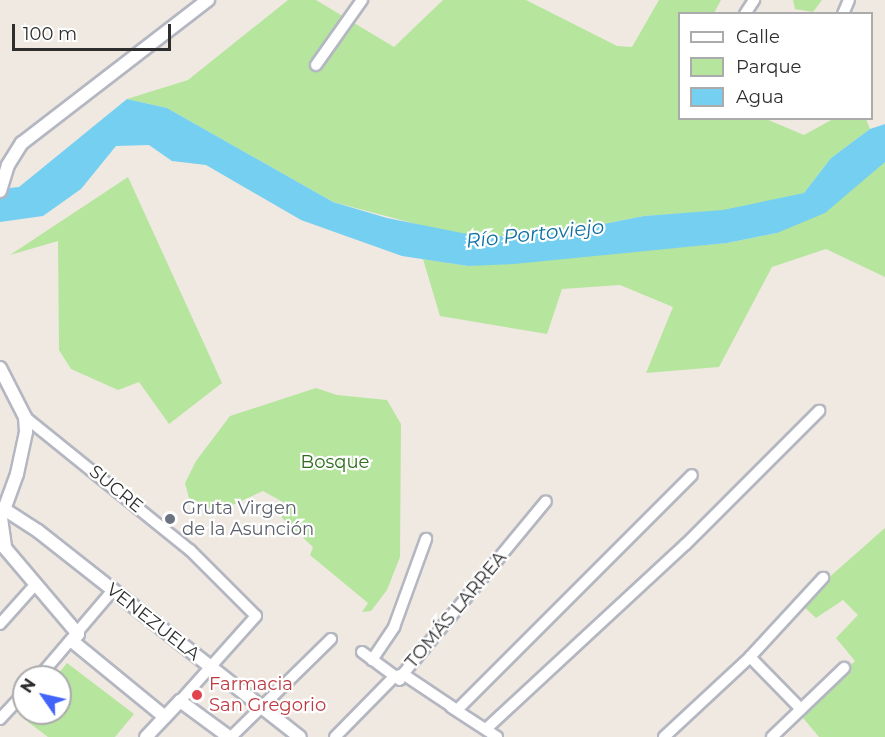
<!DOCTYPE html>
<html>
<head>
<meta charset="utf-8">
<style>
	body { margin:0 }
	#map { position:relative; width:885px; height:737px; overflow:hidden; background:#efe9e1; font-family:Montserrat,sans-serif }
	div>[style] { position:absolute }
	.green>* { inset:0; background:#b6e59e }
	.water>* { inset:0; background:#75cff0 }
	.roads { filter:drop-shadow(2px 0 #b4b7c1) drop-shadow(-2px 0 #b4b7c1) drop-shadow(0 2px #b4b7c1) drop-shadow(0 -2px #b4b7c1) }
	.minor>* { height:10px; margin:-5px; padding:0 5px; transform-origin:5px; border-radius:5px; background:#fff }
	.tertiary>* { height:12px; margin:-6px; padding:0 6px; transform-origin:6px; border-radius:6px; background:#fff }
	.dots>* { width:16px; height:16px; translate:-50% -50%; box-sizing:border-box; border:3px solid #fff; border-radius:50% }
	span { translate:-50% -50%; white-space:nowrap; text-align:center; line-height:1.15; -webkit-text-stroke:4.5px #fff; paint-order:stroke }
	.park-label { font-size:18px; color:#2c6e1b }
	.street-label { font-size:18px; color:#2e2e2e }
	.worship-label { font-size:18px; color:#5b616d }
	.left { translate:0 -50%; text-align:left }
	.health-label { font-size:18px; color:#be3a42 }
	.water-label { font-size:20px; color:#0d6fa3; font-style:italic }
	.legend { position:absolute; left:678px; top:12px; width:195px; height:108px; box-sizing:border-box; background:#fff; border:2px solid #ababab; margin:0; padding:8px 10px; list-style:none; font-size:18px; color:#2e2e2e }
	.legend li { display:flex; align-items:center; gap:12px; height:30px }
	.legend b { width:30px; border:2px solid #ababab }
	.north { position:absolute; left:12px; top:665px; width:60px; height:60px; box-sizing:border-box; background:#fff; border:2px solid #ababab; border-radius:50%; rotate:304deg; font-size:16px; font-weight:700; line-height:24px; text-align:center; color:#2e2e2e }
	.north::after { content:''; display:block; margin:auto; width:21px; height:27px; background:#4264fb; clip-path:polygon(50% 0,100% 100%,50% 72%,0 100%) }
	.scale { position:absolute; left:12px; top:24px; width:159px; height:27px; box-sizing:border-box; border:3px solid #2e2e2e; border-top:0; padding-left:8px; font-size:18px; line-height:21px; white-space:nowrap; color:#2e2e2e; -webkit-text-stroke:4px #fff; paint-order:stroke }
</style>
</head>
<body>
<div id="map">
	<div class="green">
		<div style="clip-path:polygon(288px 0,316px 0,394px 47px,443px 0,526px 0,617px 46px,632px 47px,659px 0,721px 0,714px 13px,680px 14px,680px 118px,766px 119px,804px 135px,833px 119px,866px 119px,870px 129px,831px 158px,804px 193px,769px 202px,723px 211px,644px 216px,563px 232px,482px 237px,439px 230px,333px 202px,167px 108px,127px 99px,188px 80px)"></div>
		<div style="clip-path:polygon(793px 0,822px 0,813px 12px,795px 9px)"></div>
		<div style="clip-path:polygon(885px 162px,885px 277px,826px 249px,772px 267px,719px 367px,646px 373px,673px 307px,620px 285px,562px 289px,547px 334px,440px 316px,423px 259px,468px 266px,727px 243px,777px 233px)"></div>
		<div style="clip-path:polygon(128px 177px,222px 383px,169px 424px,139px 382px,118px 390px,71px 369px,59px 350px,58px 241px,10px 255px)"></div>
		<div style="clip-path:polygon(316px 388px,337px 395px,387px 400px,401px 424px,400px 557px,387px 590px,371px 611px,362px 612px,368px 603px,310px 555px,313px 547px,282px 518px,283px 502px,263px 491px,217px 512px,189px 498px,185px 483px,196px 461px,230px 416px)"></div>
		<div style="clip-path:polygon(885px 528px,885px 737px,819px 737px,799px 713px,855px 661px,836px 638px,858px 615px,843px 600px,816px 618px,800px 603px)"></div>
		<div style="clip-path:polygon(67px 663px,134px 714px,115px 737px,48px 737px,28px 722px,36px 713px,60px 713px,60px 677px,56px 677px)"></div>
	</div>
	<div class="water">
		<div style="clip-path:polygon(127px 99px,167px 108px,333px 202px,387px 218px,482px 237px,563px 232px,644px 216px,723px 210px,804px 193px,831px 158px,870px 129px,885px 124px,885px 162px,825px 213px,777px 233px,727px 243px,514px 264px,468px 266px,402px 256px,301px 220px,206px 165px,172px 161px,149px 145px,116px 146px,81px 189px,43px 216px,0 222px,0 189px,19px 187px)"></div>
	</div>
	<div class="roads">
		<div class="minor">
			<div style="left:745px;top:14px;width:17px;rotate:-57deg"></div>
			<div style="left:843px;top:14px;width:15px;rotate:-67deg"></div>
			<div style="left:316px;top:65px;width:80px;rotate:-54.7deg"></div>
			<div style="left:25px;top:417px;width:212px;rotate:38.9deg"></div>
			<div style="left:190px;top:550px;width:93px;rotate:45deg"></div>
			<div style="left:256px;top:616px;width:114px;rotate:131.8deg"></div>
			<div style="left:0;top:624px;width:51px;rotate:-48.2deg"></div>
			<div style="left:362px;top:652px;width:47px;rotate:36.4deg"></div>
			<div style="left:750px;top:657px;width:73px;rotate:45.6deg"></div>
			<div style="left:372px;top:660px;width:40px;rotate:-56deg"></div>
			<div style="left:394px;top:627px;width:94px;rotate:-70deg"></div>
			<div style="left:403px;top:674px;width:65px;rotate:33.7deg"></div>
			<div style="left:457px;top:710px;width:332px;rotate:-45deg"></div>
			<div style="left:39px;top:677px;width:114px;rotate:-49.6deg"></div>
			<div style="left:451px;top:707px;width:55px;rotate:33.1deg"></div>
			<div style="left:0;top:719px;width:35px;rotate:-47deg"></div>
			<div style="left:486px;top:729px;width:271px;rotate:-42.8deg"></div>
			<div style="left:685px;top:545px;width:190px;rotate:-45deg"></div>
			<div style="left:231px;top:737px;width:140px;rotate:-44.4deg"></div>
			<div style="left:335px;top:737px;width:84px;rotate:-45.5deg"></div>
			<div style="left:394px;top:677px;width:9px;rotate:-18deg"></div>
			<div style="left:403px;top:674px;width:224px;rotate:-50.4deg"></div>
			<div style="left:664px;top:737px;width:117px;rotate:-42.9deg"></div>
			<div style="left:750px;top:657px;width:108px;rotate:-47.3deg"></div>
			<div style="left:772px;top:737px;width:100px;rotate:-43.8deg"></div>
		</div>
		<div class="tertiary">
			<div style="left:0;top:191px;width:27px;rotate:-73deg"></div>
			<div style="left:8px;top:165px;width:26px;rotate:-58deg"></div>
			<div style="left:22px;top:143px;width:235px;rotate:-37.6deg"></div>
			<div style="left:0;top:368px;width:55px;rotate:63deg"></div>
			<div style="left:25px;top:417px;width:15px;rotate:86deg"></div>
			<div style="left:26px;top:432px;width:43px;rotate:102.1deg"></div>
			<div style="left:17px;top:474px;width:47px;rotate:110deg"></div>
			<div style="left:1px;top:518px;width:30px;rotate:82deg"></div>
			<div style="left:5px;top:548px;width:113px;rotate:49.7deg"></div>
			<div style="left:78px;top:634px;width:9px;rotate:131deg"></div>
			<div style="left:72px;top:641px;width:120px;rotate:39.3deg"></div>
			<div style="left:4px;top:509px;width:40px;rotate:32.9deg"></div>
			<div style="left:38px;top:531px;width:333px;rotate:38.2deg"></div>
			<div style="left:146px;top:737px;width:50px;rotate:-46.6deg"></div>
			<div style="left:180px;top:701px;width:61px;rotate:36.3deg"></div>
		</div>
	</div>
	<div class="dots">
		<div style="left:170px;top:519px;background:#6b7280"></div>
		<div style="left:197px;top:695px;background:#e0444e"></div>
	</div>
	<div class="park-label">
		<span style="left:335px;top:462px">Bosque</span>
	</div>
	<div class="street-label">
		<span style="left:116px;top:489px;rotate:39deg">SUCRE</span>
		<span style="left:456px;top:610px;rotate:-50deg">TOMÁS LARREA</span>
		<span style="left:153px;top:622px;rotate:38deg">VENEZUELA</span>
	</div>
	<div class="worship-label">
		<span class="left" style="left:182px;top:519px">Gruta Virgen<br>de la Asunción</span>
	</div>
	<div class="health-label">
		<span class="left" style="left:209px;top:695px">Farmacia<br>San Gregorio</span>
	</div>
	<div class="water-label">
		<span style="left:535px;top:234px;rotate:-6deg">Río Portoviejo</span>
	</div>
	<ul class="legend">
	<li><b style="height:8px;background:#fff"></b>Calle</li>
	<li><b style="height:16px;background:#b6e59e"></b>Parque</li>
	<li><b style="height:16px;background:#75cff0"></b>Agua</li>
	</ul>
	<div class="north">N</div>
	<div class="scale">100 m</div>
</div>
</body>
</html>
